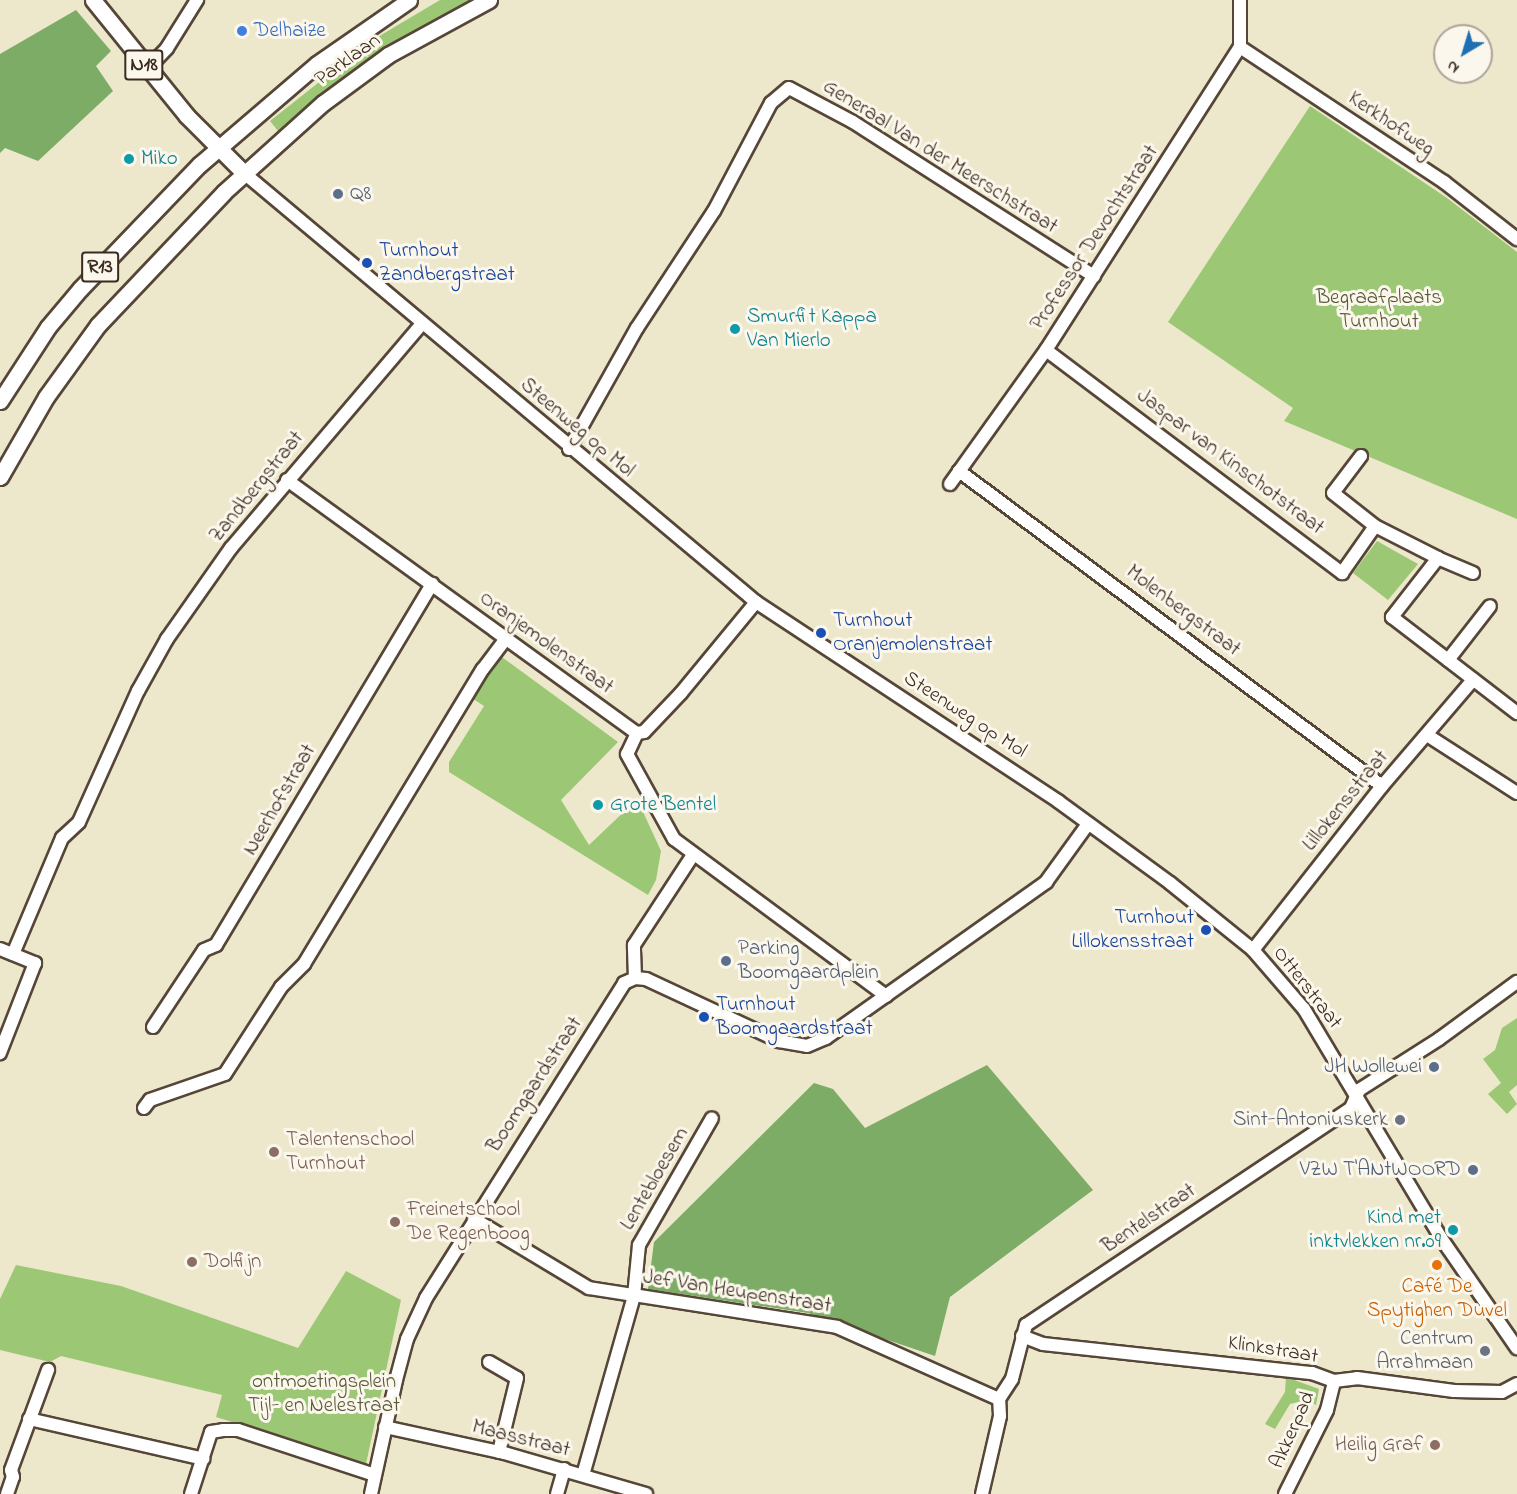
<!DOCTYPE html>
<html>
<head>
<meta charset="utf-8">
<style>
	body { margin:0 }
	#map { position:relative; width:1517px; height:1494px; overflow:hidden; background:#ede7cb; font-family:"Indie Flower",sans-serif }
	div>[style] { position:absolute }
	.green>* { inset:0; background:#9cc875 }
	.forest>* { inset:0; background:#7dac66 }
	.roads { filter:drop-shadow(2px 0 #564638) drop-shadow(-2px 0 #564638) drop-shadow(0 2px #564638) drop-shadow(0 -2px #564638) }
	.minor>* { height:12px; margin:-6px; padding:0 6px; transform-origin:6px; border-radius:6px; background:#fff }
	.major>* { height:15px; margin:-7.5px; padding:0 7.5px; transform-origin:7.5px; border-radius:7.5px; background:#fff }
	.dots>* { width:16px; height:16px; translate:-50% -50%; box-sizing:border-box; border:3px solid #fbf7ec; border-radius:50% }
	span { translate:-50% -50%; white-space:nowrap; text-align:center; line-height:1.15; -webkit-text-stroke:6px #fbf7ec; paint-order:stroke }
	.shield-label span { padding:2px 4px; background:#fbf7ec; border:2px solid; border-radius:4px; -webkit-text-stroke-width:0 }
	.shield-label { font-size:20px; color:#3b2a1e; font-weight:700 }
	.shop-label { font-size:21px; color:#366cbe }
	.left { translate:0 -50%; text-align:left }
	.street-label { font-size:21px; color:#3b2a1e }
	.culture-label { font-size:21px; color:#0d838f }
	.right { translate:-100% -50%; text-align:right }
	.service-label { font-size:21px; color:#4e5e75 }
	.transit-label { font-size:21px; color:#164399 }
	.park-label { font-size:21px; color:#585938 }
	.worship-label { font-size:21px; color:#5b616d }
	.education-label { font-size:21px; color:#785e54 }
	.food-label { font-size:21px; color:#c56008 }
	.north { position:absolute; left:1433px; top:24px; width:60px; height:60px; box-sizing:border-box; background:#fbf7ec; border:2px solid #aea59a; border-radius:50%; rotate:218deg; font-size:16px; font-weight:700; line-height:24px; text-align:center; color:#3b2a1e }
	.north::after { content:''; display:block; margin:auto; width:21px; height:27px; background:#1f6fb2; clip-path:polygon(50% 0,100% 100%,50% 72%,0 100%) }
</style>
</head>
<body>
<div id="map">
	<div class="green">
		<div style="clip-path:polygon(440px 0,472px 0,381px 53px,278px 131px,270px 121px,371px 41px)"></div>
		<div style="clip-path:polygon(1310px 106px,1447px 198px,1517px 252px,1517px 519px,1284px 421px,1293px 408px,1168px 322px)"></div>
		<div style="clip-path:polygon(1377px 541px,1418px 564px,1388px 600px,1353px 573px)"></div>
		<div style="clip-path:polygon(499px 655px,618px 742px,561px 800px,589px 845px,630px 806px,639px 803px,661px 851px,656px 880px,648px 895px,449px 772px,449px 762px,484px 706px,470px 697px)"></div>
		<div style="clip-path:polygon(1517px 1018px,1517px 1085px,1509px 1092px,1517px 1104px,1507px 1114px,1488px 1094px,1501px 1083px,1483px 1059px,1495px 1050px,1502px 1028px)"></div>
		<div style="clip-path:polygon(16px 1265px,121px 1286px,298px 1348px,346px 1271px,401px 1300px,366px 1464px,216px 1417px,222px 1395px,61px 1356px,50px 1362px,0 1350px,0 1299px)"></div>
		<div style="clip-path:polygon(1286px 1377px,1319px 1389px,1316px 1405px,1306px 1400px,1290px 1404px,1275px 1429px,1265px 1424px,1285px 1392px)"></div>
	</div>
	<div class="forest">
		<div style="clip-path:polygon(76px 10px,111px 51px,96px 66px,113px 91px,38px 161px,5px 148px,0 153px,0 54px)"></div>
		<div style="clip-path:polygon(987px 1065px,1093px 1190px,950px 1297px,935px 1356px,808px 1313px,648px 1289px,654px 1242px,814px 1083px,833px 1089px,865px 1128px)"></div>
	</div>
	<div class="roads">
		<div class="minor">
			<div style="left:1240px;top:47px;width:245px;rotate:33.5deg"></div>
			<div style="left:1444px;top:182px;width:93px;rotate:38deg"></div>
			<div style="left:147px;top:69px;width:29px;rotate:-46deg"></div>
			<div style="left:167px;top:48px;width:57px;rotate:-58deg"></div>
			<div style="left:244px;top:173px;width:668px;rotate:39.96deg"></div>
			<div style="left:756px;top:602px;width:363px;rotate:33.4deg"></div>
			<div style="left:1059px;top:802px;width:137px;rotate:36.1deg"></div>
			<div style="left:1170px;top:883px;width:107px;rotate:38.9deg"></div>
			<div style="left:1253px;top:950px;width:78px;rotate:49.2deg"></div>
			<div style="left:1304px;top:1009px;width:267px;rotate:59.1deg"></div>
			<div style="left:1441px;top:1238px;width:134px;rotate:55.4deg"></div>
			<div style="left:1046px;top:350px;width:371px;rotate:37deg"></div>
			<div style="left:1342px;top:573px;width:57px;rotate:-54.9deg"></div>
			<div style="left:1375px;top:526px;width:71px;rotate:26.9deg"></div>
			<div style="left:569px;top:449px;width:139px;rotate:-60.7deg"></div>
			<div style="left:637px;top:328px;width:140px;rotate:-56.7deg"></div>
			<div style="left:714px;top:211px;width:122px;rotate:-62.2deg"></div>
			<div style="left:771px;top:103px;width:23px;rotate:-40deg"></div>
			<div style="left:789px;top:88px;width:72px;rotate:28deg"></div>
			<div style="left:853px;top:122px;width:286px;rotate:32.6deg"></div>
			<div style="left:1361px;top:456px;width:46px;rotate:127.1deg"></div>
			<div style="left:1333px;top:493px;width:53px;rotate:38.2deg"></div>
			<div style="left:959px;top:471px;width:527px;rotate:36.67deg"></div>
			<div style="left:287px;top:480px;width:432px;rotate:35.9deg"></div>
			<div style="left:637px;top:733px;width:7px;rotate:-8deg"></div>
			<div style="left:644px;top:732px;width:54px;rotate:-46.5deg"></div>
			<div style="left:681px;top:693px;width:118px;rotate:-50.5deg"></div>
			<div style="left:950px;top:484px;width:165px;rotate:-54.4deg"></div>
			<div style="left:1046px;top:350px;width:360px;rotate:-57.4deg"></div>
			<div style="left:1240px;top:47px;width:47px;rotate:-90deg"></div>
			<div style="left:1473px;top:573px;width:38px;rotate:-157deg"></div>
			<div style="left:1438px;top:558px;width:75px;rotate:127.9deg"></div>
			<div style="left:1392px;top:617px;width:158px;rotate:37.5deg"></div>
			<div style="left:1448px;top:660px;width:68px;rotate:-52.1deg"></div>
			<div style="left:637px;top:733px;width:23px;rotate:115deg"></div>
			<div style="left:627px;top:754px;width:97px;rotate:61.1deg"></div>
			<div style="left:674px;top:839px;width:264px;rotate:36.5deg"></div>
			<div style="left:1427px;top:735px;width:107px;rotate:32.8deg"></div>
			<div style="left:0;top:949px;width:38px;rotate:22deg"></div>
			<div style="left:35px;top:963px;width:97px;rotate:111.3deg"></div>
			<div style="left:1253px;top:950px;width:209px;rotate:-51.8deg"></div>
			<div style="left:1382px;top:786px;width:140px;rotate:-49.4deg"></div>
			<div style="left:13px;top:954px;width:126px;rotate:-67.1deg"></div>
			<div style="left:62px;top:838px;width:23px;rotate:-43deg"></div>
			<div style="left:79px;top:822px;width:144px;rotate:-65.8deg"></div>
			<div style="left:138px;top:691px;width:60px;rotate:-60.9deg"></div>
			<div style="left:167px;top:639px;width:111px;rotate:-54.9deg"></div>
			<div style="left:231px;top:548px;width:293px;rotate:-49.6deg"></div>
			<div style="left:635px;top:978px;width:33px;rotate:-92deg"></div>
			<div style="left:634px;top:945px;width:108px;rotate:-56.8deg"></div>
			<div style="left:153px;top:1027px;width:92px;rotate:-56.5deg"></div>
			<div style="left:204px;top:950px;width:13px;rotate:-23deg"></div>
			<div style="left:216px;top:945px;width:421px;rotate:-59.1deg"></div>
			<div style="left:144px;top:1108px;width:10px;rotate:-53deg"></div>
			<div style="left:150px;top:1100px;width:79px;rotate:-19.1deg"></div>
			<div style="left:225px;top:1074px;width:103px;rotate:-57.2deg"></div>
			<div style="left:281px;top:987px;width:33px;rotate:-45deg"></div>
			<div style="left:304px;top:964px;width:345px;rotate:-58.8deg"></div>
			<div style="left:483px;top:669px;width:39px;rotate:-53deg"></div>
			<div style="left:474px;top:1219px;width:134px;rotate:31deg"></div>
			<div style="left:589px;top:1288px;width:251px;rotate:8.9deg"></div>
			<div style="left:837px;top:1327px;width:177px;rotate:24deg"></div>
			<div style="left:1022px;top:1336px;width:22px;rotate:21deg"></div>
			<div style="left:1043px;top:1344px;width:271px;rotate:6.2deg"></div>
			<div style="left:1312px;top:1373px;width:23px;rotate:20deg"></div>
			<div style="left:1334px;top:1381px;width:23px;rotate:-7deg"></div>
			<div style="left:1357px;top:1378px;width:98px;rotate:7.6deg"></div>
			<div style="left:1454px;top:1391px;width:48px;rotate:1.2deg"></div>
			<div style="left:1502px;top:1392px;width:17px;rotate:-28deg"></div>
			<div style="left:489px;top:1362px;width:32px;rotate:30deg"></div>
			<div style="left:517px;top:1378px;width:76px;rotate:103.7deg"></div>
			<div style="left:999px;top:1399px;width:24px;rotate:-57deg"></div>
			<div style="left:1012px;top:1379px;width:56px;rotate:-75.5deg"></div>
			<div style="left:1026px;top:1325px;width:391px;rotate:-33.7deg"></div>
			<div style="left:1351px;top:1108px;width:20px;rotate:-66deg"></div>
			<div style="left:1359px;top:1090px;width:95px;rotate:-32.5deg"></div>
			<div style="left:1439px;top:1039px;width:97px;rotate:-36.2deg"></div>
			<div style="left:29px;top:1419px;width:179px;rotate:12.9deg"></div>
			<div style="left:385px;top:1427px;width:122px;rotate:12.3deg"></div>
			<div style="left:504px;top:1453px;width:148px;rotate:16.1deg"></div>
			<div style="left:583px;top:1475px;width:186px;rotate:-74.1deg"></div>
			<div style="left:634px;top:1296px;width:51px;rotate:-84.4deg"></div>
			<div style="left:639px;top:1245px;width:146px;rotate:-60.1deg"></div>
			<div style="left:7px;top:1494px;width:18px;rotate:-71deg"></div>
			<div style="left:13px;top:1477px;width:7px;rotate:-106deg"></div>
			<div style="left:11px;top:1470px;width:107px;rotate:-69.7deg"></div>
			<div style="left:191px;top:1494px;width:65px;rotate:-72.1deg"></div>
			<div style="left:211px;top:1432px;width:12px;rotate:-9deg"></div>
			<div style="left:223px;top:1430px;width:15px"></div>
			<div style="left:238px;top:1430px;width:144px;rotate:18.2deg"></div>
			<div style="left:371px;top:1494px;width:117px;rotate:-77.6deg"></div>
			<div style="left:396px;top:1380px;width:42px;rotate:-75deg"></div>
			<div style="left:407px;top:1339px;width:45px;rotate:-65.1deg"></div>
			<div style="left:426px;top:1298px;width:372px;rotate:-57.8deg"></div>
			<div style="left:624px;top:983px;width:12px;rotate:-24deg"></div>
			<div style="left:635px;top:978px;width:11px;rotate:5deg"></div>
			<div style="left:646px;top:979px;width:147px;rotate:25deg"></div>
			<div style="left:779px;top:1041px;width:28px;rotate:10deg"></div>
			<div style="left:807px;top:1046px;width:21px;rotate:-23deg"></div>
			<div style="left:826px;top:1038px;width:270px;rotate:-35.3deg"></div>
			<div style="left:1046px;top:882px;width:72px;rotate:-54.1deg"></div>
			<div style="left:557px;top:1494px;width:26px;rotate:-74deg"></div>
			<div style="left:982px;top:1494px;width:80px;rotate:-77deg"></div>
			<div style="left:1000px;top:1416px;width:17px;rotate:-93deg"></div>
			<div style="left:1285px;top:1494px;width:94px;rotate:-63.4deg"></div>
			<div style="left:1327px;top:1410px;width:30px;rotate:-76deg"></div>
		</div>
		<div class="major">
			<div style="left:93px;top:0;width:149px;rotate:51deg"></div>
			<div style="left:187px;top:116px;width:81px;rotate:45deg"></div>
			<div style="left:0;top:401px;width:88px;rotate:-57deg"></div>
			<div style="left:48px;top:327px;width:50px;rotate:-49.9deg"></div>
			<div style="left:80px;top:289px;width:172px;rotate:-46.2deg"></div>
			<div style="left:199px;top:165px;width:155px;rotate:-40.6deg"></div>
			<div style="left:317px;top:64px;width:112px;rotate:-34.8deg"></div>
			<div style="left:0;top:477px;width:92px;rotate:-60.1deg"></div>
			<div style="left:46px;top:397px;width:89px;rotate:-54.2deg"></div>
			<div style="left:98px;top:325px;width:183px;rotate:-46.5deg"></div>
			<div style="left:224px;top:192px;width:133px;rotate:-42deg"></div>
			<div style="left:323px;top:103px;width:81px;rotate:-36.4deg"></div>
			<div style="left:388px;top:55px;width:115px;rotate:-28.6deg"></div>
		</div>
	</div>
	<div class="dots">
		<div style="left:242px;top:31px;background:#3f7fe0"></div>
		<div style="left:129px;top:159px;background:#0f9aa8"></div>
		<div style="left:338px;top:194px;background:#5c6f8a"></div>
		<div style="left:367px;top:263px;background:#1a4fb4"></div>
		<div style="left:735px;top:329px;background:#0f9aa8"></div>
		<div style="left:821px;top:633px;background:#1a4fb4"></div>
		<div style="left:598px;top:805px;background:#0f9aa8"></div>
		<div style="left:1206px;top:930px;background:#1a4fb4"></div>
		<div style="left:726px;top:961px;background:#5c6f8a"></div>
		<div style="left:704px;top:1017px;background:#1a4fb4"></div>
		<div style="left:1434px;top:1067px;background:#5c6f8a"></div>
		<div style="left:1400px;top:1120px;background:#6b7280"></div>
		<div style="left:274px;top:1152px;background:#8d6e63"></div>
		<div style="left:1473px;top:1170px;background:#5c6f8a"></div>
		<div style="left:395px;top:1222px;background:#8d6e63"></div>
		<div style="left:1453px;top:1230px;background:#0f9aa8"></div>
		<div style="left:192px;top:1262px;background:#8d6e63"></div>
		<div style="left:1437px;top:1265px;background:#e8710a"></div>
		<div style="left:1485px;top:1351px;background:#6b7280"></div>
		<div style="left:1435px;top:1445px;background:#8d6e63"></div>
	</div>
	<div class="shield-label">
		<span style="left:144px;top:65px">N18</span>
		<span style="left:100px;top:267px">R13</span>
	</div>
	<div class="shop-label">
		<span class="left" style="left:254px;top:31px">Delhaize</span>
	</div>
	<div class="street-label">
		<span style="left:348px;top:60px;rotate:-35deg">Parklaan</span>
		<span style="left:1391px;top:124px;rotate:34deg">Kerkhofweg</span>
		<span style="left:940px;top:157px;rotate:32deg">Generaal Van der Meerschstraat</span>
		<span style="left:1095px;top:238px;rotate:-57deg">Professor Devochtstraat</span>
		<span style="left:577px;top:428px;rotate:40deg">Steenweg op Mol</span>
		<span style="left:1230px;top:462px;rotate:37deg">Jaspar van Kinschotstraat</span>
		<span style="left:257px;top:487px;rotate:-51deg">Zandbergstraat</span>
		<span style="left:1183px;top:611px;rotate:37deg">Molenbergstraat</span>
		<span style="left:546px;top:643px;rotate:36deg">Oranjemolenstraat</span>
		<span style="left:965px;top:715px;rotate:33deg">Steenweg op Mol</span>
		<span style="left:280px;top:800px;rotate:-60deg">Neerhofstraat</span>
		<span style="left:1346px;top:801px;rotate:-51deg">Lillokensstraat</span>
		<span style="left:1307px;top:988px;rotate:52deg">Otterstraat</span>
		<span style="left:535px;top:1085px;rotate:-57deg">Boomgaardstraat</span>
		<span style="left:655px;top:1179px;rotate:-60deg">Lentebloesem</span>
		<span style="left:1149px;top:1219px;rotate:-34deg">Bentelstraat</span>
		<span style="left:737px;top:1292px;rotate:9deg">Jef Van Heupenstraat</span>
		<span style="left:1273px;top:1350px;rotate:9deg">Klinkstraat</span>
		<span style="left:1293px;top:1430px;rotate:-66deg">Akkerpad</span>
		<span style="left:521px;top:1439px;rotate:14deg">Maasstraat</span>
	</div>
	<div class="culture-label">
		<span class="left" style="left:141px;top:159px">Miko</span>
		<span class="left" style="left:747px;top:329px">Smurfit Kappa<br>Van Mierlo</span>
		<span class="left" style="left:610px;top:805px">Grote Bentel</span>
		<span class="right" style="left:1441px;top:1230px">Kind met<br>inktvlekken nr.09</span>
	</div>
	<div class="service-label">
		<span class="left" style="left:350px;top:194px">Q8</span>
		<span class="left" style="left:738px;top:961px">Parking<br>Boomgaardplein</span>
		<span class="right" style="left:1422px;top:1067px">JH Wollewei</span>
		<span class="right" style="left:1461px;top:1170px">VZW T'ANtWOORD</span>
	</div>
	<div class="transit-label">
		<span class="left" style="left:379px;top:263px">Turnhout<br>Zandbergstraat</span>
		<span class="left" style="left:833px;top:633px">Turnhout<br>Oranjemolenstraat</span>
		<span class="right" style="left:1194px;top:930px">Turnhout<br>Lillokensstraat</span>
		<span class="left" style="left:716px;top:1017px">Turnhout<br>Boomgaardstraat</span>
	</div>
	<div class="park-label">
		<span style="left:1379px;top:310px">Begraafplaats<br>Turnhout</span>
		<span style="left:324px;top:1394px">ontmoetingsplein<br>Tijl- en Nelestraat</span>
	</div>
	<div class="worship-label">
		<span class="right" style="left:1388px;top:1120px">Sint-Antoniuskerk</span>
		<span class="right" style="left:1473px;top:1351px">Centrum<br>Arrahmaan</span>
	</div>
	<div class="education-label">
		<span class="left" style="left:286px;top:1152px">Talentenschool<br>Turnhout</span>
		<span class="left" style="left:407px;top:1222px">Freinetschool<br>De Regenboog</span>
		<span class="left" style="left:204px;top:1262px">Dolfijn</span>
		<span class="right" style="left:1423px;top:1445px">Heilig Graf</span>
	</div>
	<div class="food-label">
		<span style="left:1437px;top:1299px">Café De<br>Spytighen Duvel</span>
	</div>
	<div class="north">N</div>
</div>
</body>
</html>
